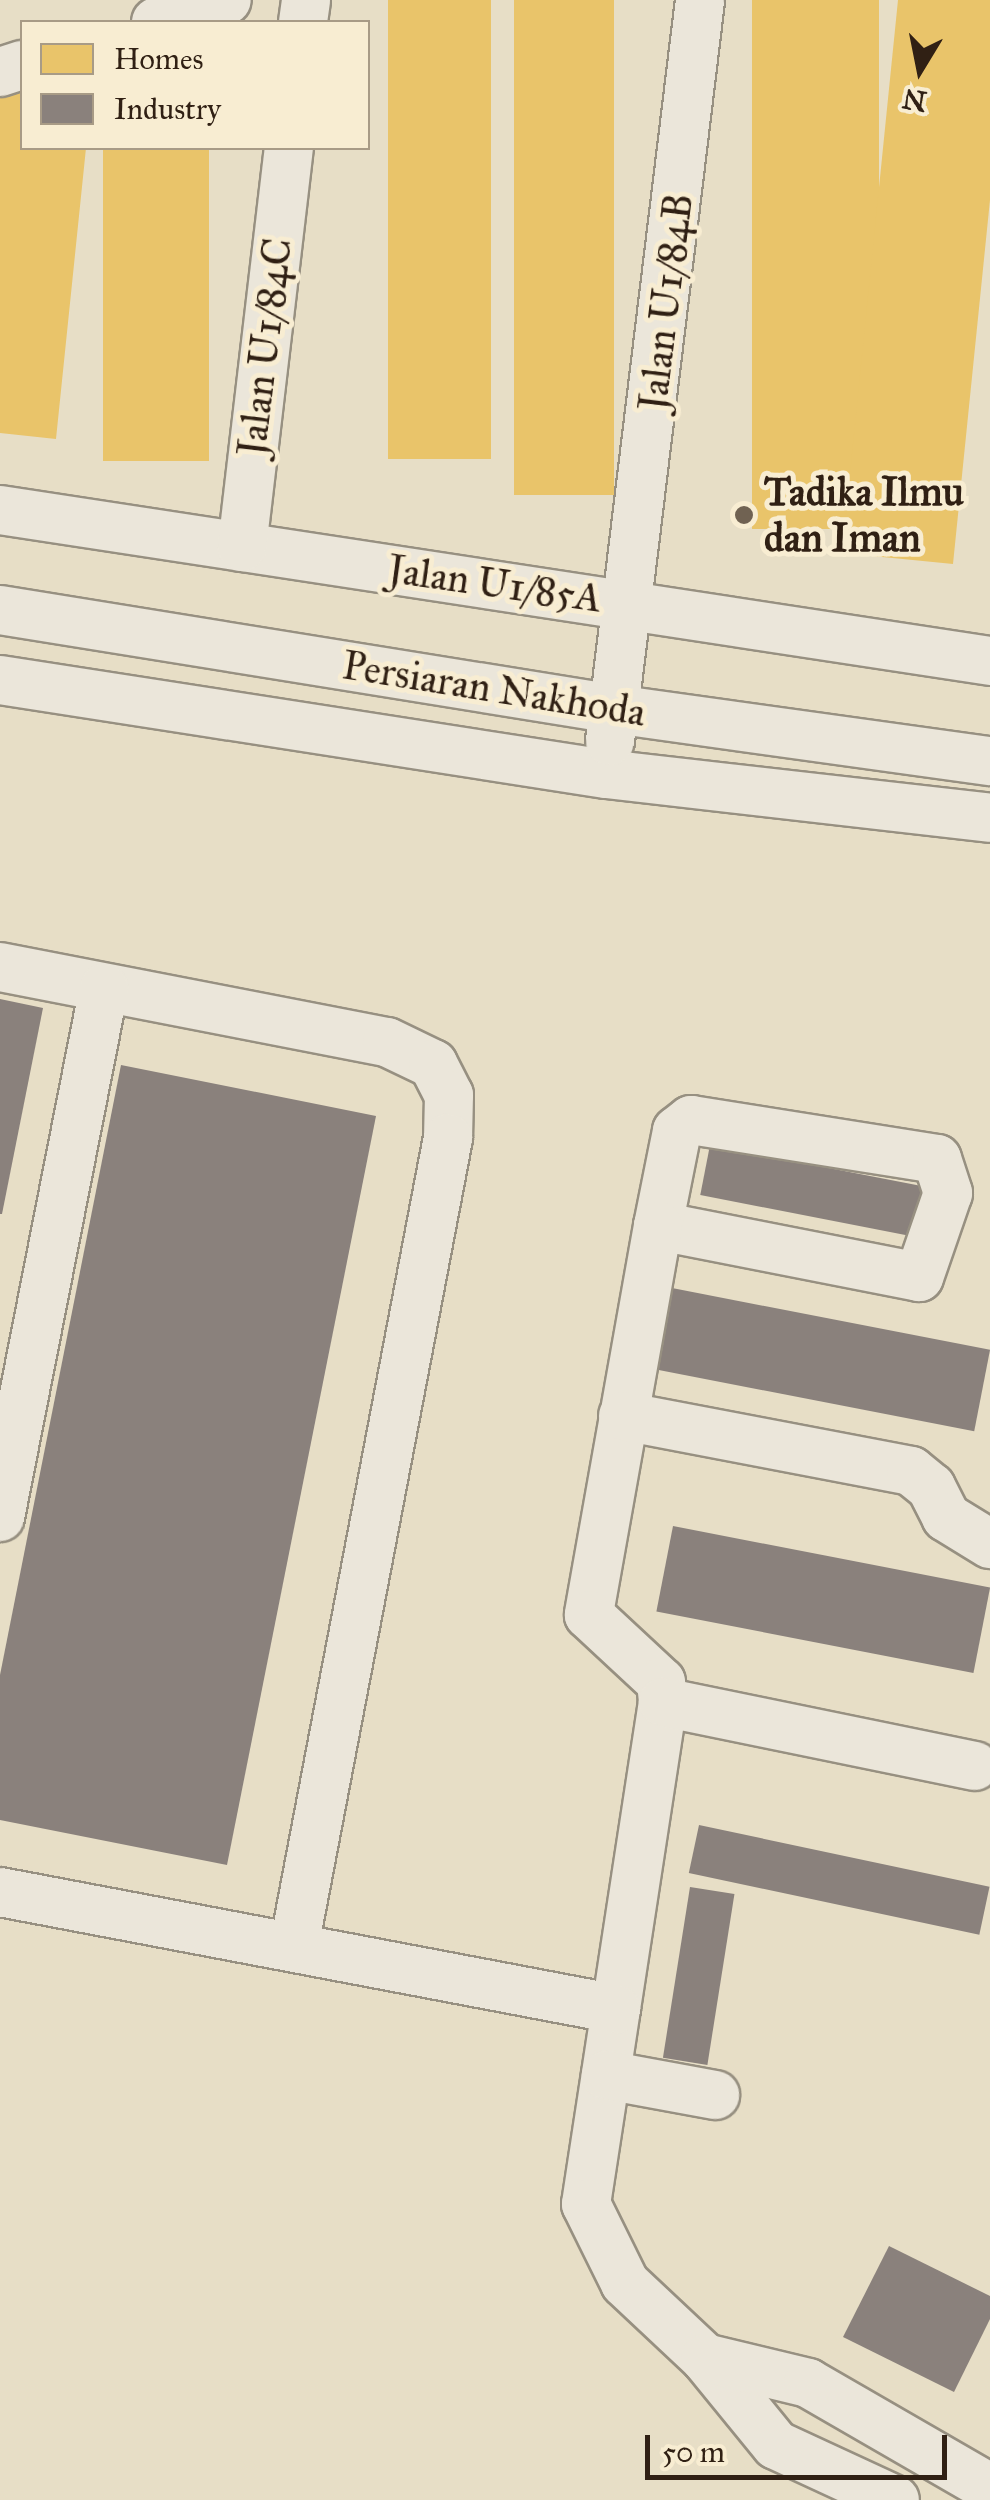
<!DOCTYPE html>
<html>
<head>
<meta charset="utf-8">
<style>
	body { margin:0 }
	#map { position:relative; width:990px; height:2500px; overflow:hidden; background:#e7dec6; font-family:"IM FELL Great Primer",serif }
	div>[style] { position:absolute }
	.homes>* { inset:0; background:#e9c46a; transform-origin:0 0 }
	.industry>* { inset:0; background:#8a817c; transform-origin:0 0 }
	.roads { filter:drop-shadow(2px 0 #979081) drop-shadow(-2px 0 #979081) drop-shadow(0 2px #979081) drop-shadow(0 -2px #979081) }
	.minor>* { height:48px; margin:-24px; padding:0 24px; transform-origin:24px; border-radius:24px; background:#ebe6da }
	.dots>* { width:28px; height:28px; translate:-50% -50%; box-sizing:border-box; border:5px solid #f8edd2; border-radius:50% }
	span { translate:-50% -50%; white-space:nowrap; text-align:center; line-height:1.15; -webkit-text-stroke:10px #f8edd2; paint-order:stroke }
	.street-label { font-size:40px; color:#302014 }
	.poi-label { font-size:40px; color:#302014; font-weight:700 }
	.left { translate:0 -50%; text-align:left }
	.legend { position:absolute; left:20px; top:20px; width:350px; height:130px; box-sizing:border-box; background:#f8edd2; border:2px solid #a89b86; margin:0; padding:12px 18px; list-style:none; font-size:30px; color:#302014 }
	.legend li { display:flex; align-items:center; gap:20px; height:50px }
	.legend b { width:50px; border:2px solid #a89b86 }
	.north { position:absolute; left:870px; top:20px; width:100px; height:100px; -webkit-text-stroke:8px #f8edd2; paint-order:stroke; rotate:190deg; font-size:28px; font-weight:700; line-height:40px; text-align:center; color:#302014 }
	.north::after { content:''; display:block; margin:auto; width:35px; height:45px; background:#302014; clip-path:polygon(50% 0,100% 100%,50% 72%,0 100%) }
	.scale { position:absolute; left:645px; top:2435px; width:302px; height:45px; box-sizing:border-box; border:5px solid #302014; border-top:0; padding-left:12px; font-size:30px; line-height:35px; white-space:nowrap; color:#302014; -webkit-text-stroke:8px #f8edd2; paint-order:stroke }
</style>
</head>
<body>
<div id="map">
	<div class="homes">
		<div style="left:388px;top:0;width:103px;height:459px"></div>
		<div style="left:514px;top:0;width:100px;height:495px"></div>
		<div style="left:752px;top:0;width:127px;height:529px"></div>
		<div style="clip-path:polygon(898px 0,990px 0,990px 200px,953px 564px,842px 553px)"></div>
		<div style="clip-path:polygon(22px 84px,22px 148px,86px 148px,56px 439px,0 433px,0 92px)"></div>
		<div style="left:103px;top:148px;width:106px;height:313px"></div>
	</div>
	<div class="industry">
		<div style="clip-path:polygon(0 999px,43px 1008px,2px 1214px,0 1214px)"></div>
		<div style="clip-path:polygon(121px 1065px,376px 1116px,227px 1865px,0 1820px,0 1675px)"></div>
		<div style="left:710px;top:1145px;width:222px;height:51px;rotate:11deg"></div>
		<div style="left:672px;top:1288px;width:324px;height:83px;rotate:11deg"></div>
		<div style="left:673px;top:1526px;width:323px;height:87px;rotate:11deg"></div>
		<div style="left:699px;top:1825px;width:297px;height:49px;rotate:12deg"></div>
		<div style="left:690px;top:1887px;width:45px;height:173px;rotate:9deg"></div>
		<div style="clip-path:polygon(889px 2246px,990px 2296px,990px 2319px,954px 2392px,843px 2337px)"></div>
	</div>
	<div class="roads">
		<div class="minor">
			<div style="left:156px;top:22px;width:74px;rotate:-17.2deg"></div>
			<div style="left:303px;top:22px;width:22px;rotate:-82deg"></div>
			<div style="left:0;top:72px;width:23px;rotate:-18deg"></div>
			<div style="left:0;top:510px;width:1001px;rotate:8.67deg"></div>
			<div style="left:242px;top:547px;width:402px;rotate:-83.3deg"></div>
			<div style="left:0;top:610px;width:622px;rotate:9.16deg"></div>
			<div style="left:614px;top:709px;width:380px;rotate:7.9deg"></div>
			<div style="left:0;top:680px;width:613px;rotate:8.82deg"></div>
			<div style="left:606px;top:774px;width:387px;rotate:6.5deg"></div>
			<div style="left:610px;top:741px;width:746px;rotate:-83.07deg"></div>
			<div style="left:0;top:967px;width:394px;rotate:11deg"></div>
			<div style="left:387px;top:1042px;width:51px;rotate:25.6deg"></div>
			<div style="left:433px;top:1064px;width:35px;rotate:63deg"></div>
			<div style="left:449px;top:1095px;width:43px;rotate:91.3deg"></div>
			<div style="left:448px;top:1138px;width:823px;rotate:100.79deg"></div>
			<div style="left:691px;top:1120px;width:249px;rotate:9deg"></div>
			<div style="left:937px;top:1159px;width:36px;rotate:72deg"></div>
			<div style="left:948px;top:1193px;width:89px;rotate:109deg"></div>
			<div style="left:919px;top:1277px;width:266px;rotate:-168.9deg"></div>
			<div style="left:658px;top:1226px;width:97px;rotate:-78.7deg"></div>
			<div style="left:677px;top:1131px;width:18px;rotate:-38deg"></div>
			<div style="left:658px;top:1226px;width:395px;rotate:100.1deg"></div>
			<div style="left:589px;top:1615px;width:98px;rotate:42.9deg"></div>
			<div style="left:661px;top:1682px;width:20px;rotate:84deg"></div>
			<div style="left:663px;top:1702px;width:508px;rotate:98.72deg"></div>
			<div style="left:586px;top:2204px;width:88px;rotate:63.7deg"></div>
			<div style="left:625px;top:2283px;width:110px;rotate:43.2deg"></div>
			<div style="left:705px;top:2358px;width:112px;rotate:50.8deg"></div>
			<div style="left:776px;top:2445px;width:131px;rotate:24.8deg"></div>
			<div style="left:623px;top:1416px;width:293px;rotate:10.8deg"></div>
			<div style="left:911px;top:1471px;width:26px;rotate:39deg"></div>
			<div style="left:931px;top:1487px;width:34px;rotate:63deg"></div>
			<div style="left:946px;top:1517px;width:52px;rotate:31.5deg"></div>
			<div style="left:0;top:1517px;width:539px;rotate:-78.88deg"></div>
			<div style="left:663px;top:1702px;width:318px;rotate:11.6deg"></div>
			<div style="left:0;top:1892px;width:627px;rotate:10.75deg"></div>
			<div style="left:606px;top:2075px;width:111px;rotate:10.4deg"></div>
			<div style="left:705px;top:2358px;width:106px;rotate:13.6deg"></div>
			<div style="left:808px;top:2383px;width:210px;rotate:30deg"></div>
		</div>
	</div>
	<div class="dots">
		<div style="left:744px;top:515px;background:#706252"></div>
	</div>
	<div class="street-label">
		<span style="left:666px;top:302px;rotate:-83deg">Jalan U1/84B</span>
		<span style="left:265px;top:347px;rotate:-83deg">Jalan U1/84C</span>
		<span style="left:495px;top:584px;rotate:8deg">Jalan U1/85A</span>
		<span style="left:494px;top:689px;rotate:9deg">Persiaran Nakhoda</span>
	</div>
	<div class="poi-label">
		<span class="left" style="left:764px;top:515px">Tadika Ilmu<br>dan Iman</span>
	</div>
	<ul class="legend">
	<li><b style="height:28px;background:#e9c46a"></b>Homes</li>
	<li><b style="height:28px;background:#8a817c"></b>Industry</li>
	</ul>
	<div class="north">N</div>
	<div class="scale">50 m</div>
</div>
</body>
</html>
